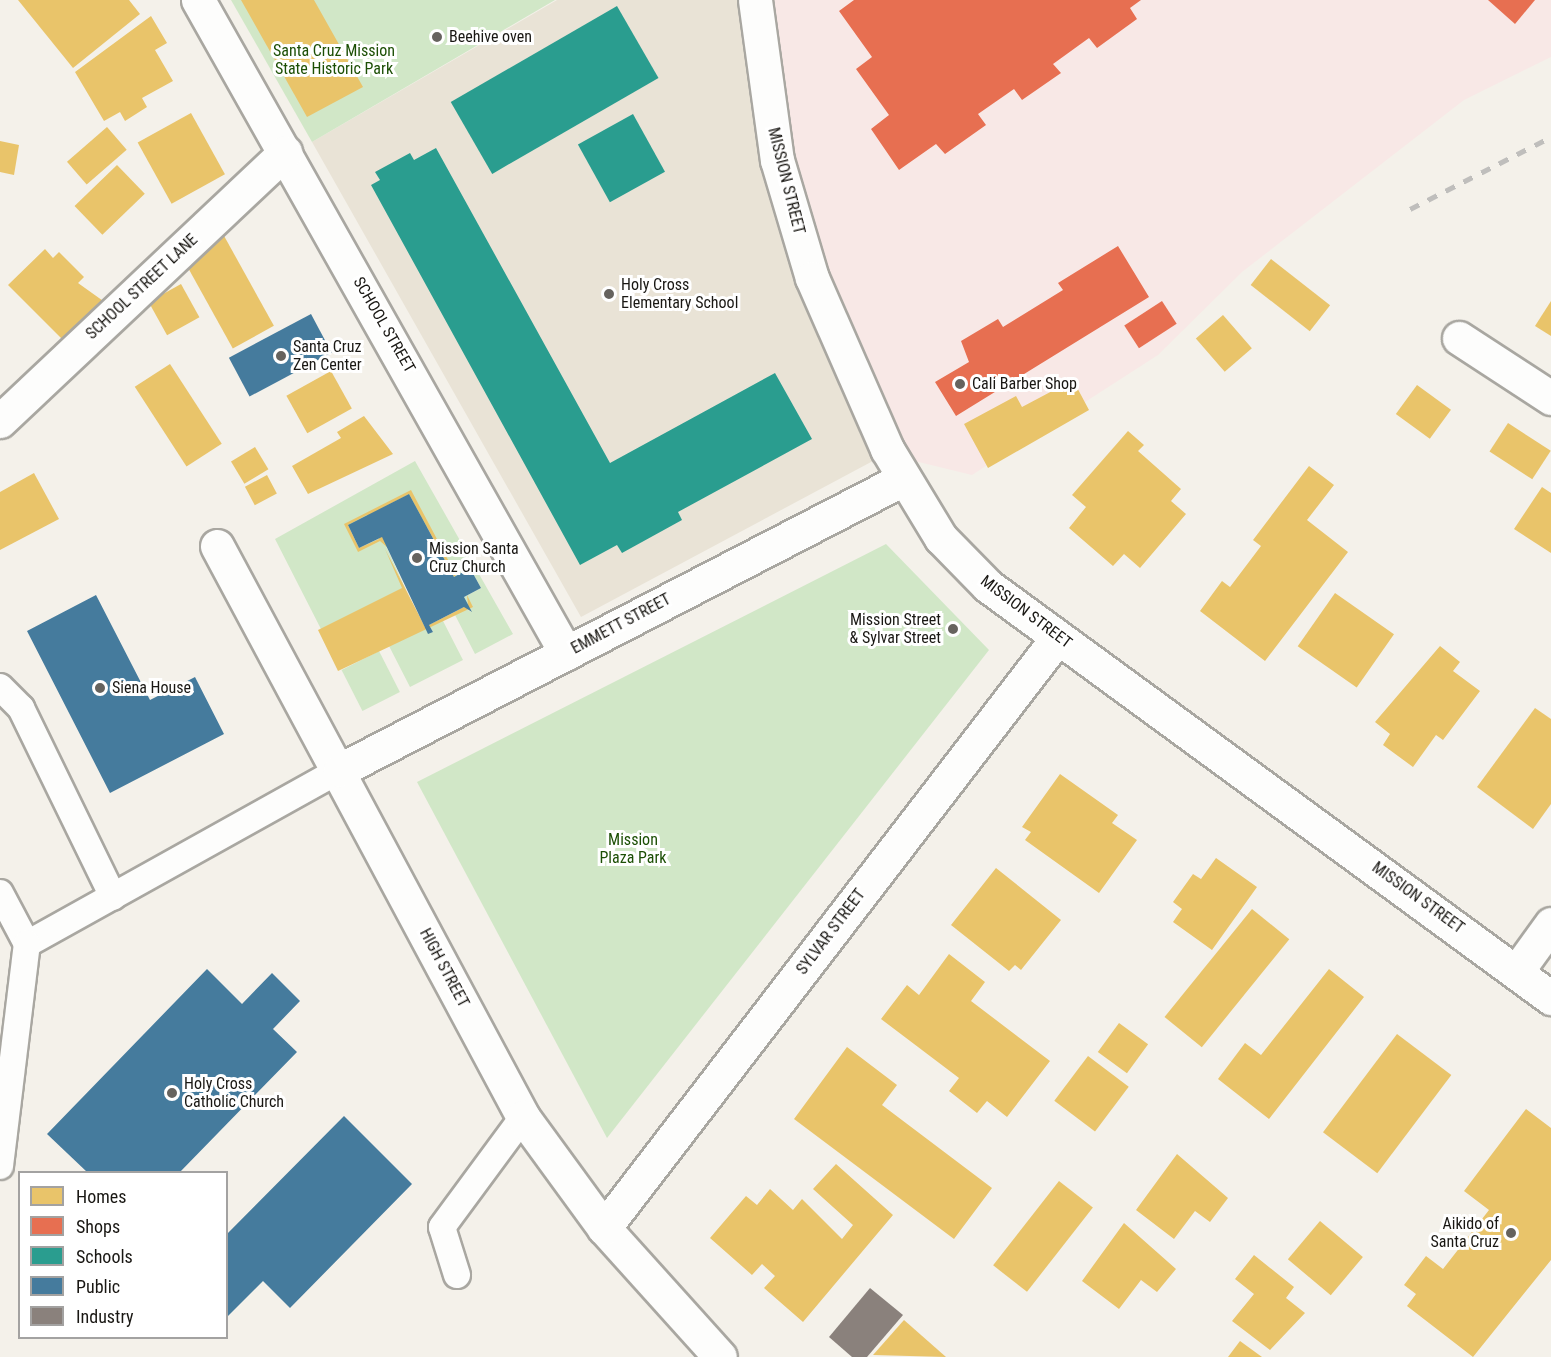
<!DOCTYPE html>
<html>
<head>
<meta charset="utf-8">
<style>
	body { margin:0 }
	#map { position:relative; width:1551px; height:1357px; overflow:hidden; background:#f4f1ea; font-family:"Roboto Condensed",sans-serif }
	div>[style] { position:absolute }
	.commercial>* { inset:0; background:#f8e8e6 }
	.built>* { inset:0; background:#e9e3d6 }
	.green>* { inset:0; background:#d1e7c7; transform-origin:0 0 }
	.homes>* { inset:0; background:#e9c46a; transform-origin:0 0 }
	.shops>* { inset:0; background:#e76f51; transform-origin:0 0 }
	.schools>* { inset:0; background:#2a9d8f; transform-origin:0 0 }
	.public>* { inset:0; background:#457b9d; transform-origin:0 0 }
	.industry>* { inset:0; background:#8a817c }
	.roads { filter:drop-shadow(2px 0 #a9a7a1) drop-shadow(-2px 0 #a9a7a1) drop-shadow(0 2px #a9a7a1) drop-shadow(0 -2px #a9a7a1) }
	.service>* { height:26px; margin:-13px; padding:0 13px; transform-origin:13px; border-radius:13px; background:#fdfdfc }
	.minor>* { height:33px; margin:-16.5px; padding:0 16.5px; transform-origin:16.5px; border-radius:16.5px; background:#fdfdfc }
	.primary>* { height:33px; margin:-16.5px; padding:0 16.5px; transform-origin:16.5px; border-radius:16.5px; background:#fdfdfc }
	.rail>* { height:4.5px; margin-top:-2.25px; transform-origin:0; background:repeating-linear-gradient(90deg,#bfbebc 0 10px,transparent 0 20px) }
	.dots>* { width:16px; height:16px; translate:-50% -50%; box-sizing:border-box; border:3px solid #fff; border-radius:50% }
	span { translate:-50% -50%; white-space:nowrap; text-align:center; line-height:1.15; -webkit-text-stroke:6px #fff; paint-order:stroke }
	.poi-label { font-size:16px; color:#191713 }
	.left { translate:0 -50%; text-align:left }
	.right { translate:-100% -50%; text-align:right }
	.park-label { font-size:16px; color:#1c4f05 }
	.street-label { font-size:16px; color:#191713 }
	.legend { position:absolute; left:18px; top:1171px; width:210px; height:168px; box-sizing:border-box; background:#fff; border:2px solid #a3a2a1; margin:0; padding:8px 10px; list-style:none; font-size:18px; color:#191713 }
	.legend li { display:flex; align-items:center; gap:12px; height:30px }
	.legend b { width:30px; border:2px solid #a3a2a1 }
</style>
</head>
<body>
<div id="map">
	<div class="commercial">
		<div style="clip-path:polygon(752px 0,1551px 0,1551px 57px,1464px 100px,1242px 272px,1158px 355px,972px 475px,886px 454px,837px 337px)"></div>
	</div>
	<div class="built">
		<div style="clip-path:polygon(557px 0,755px 0,777px 160px,886px 454px,581px 617px,312px 142px)"></div>
	</div>
	<div class="green">
		<div style="clip-path:polygon(231px 0,555px 0,312px 142px)"></div>
		<div style="clip-path:polygon(415px 461px,513px 634px,475px 654px,454px 613px,464px 607px,471px 612px,464px 597px,481px 588px,470px 568px,454px 577px,429px 527px,348px 526px,359px 548px,382px 537px,406px 590px,322px 631px,275px 539px)"></div>
		<div style="clip-path:polygon(886px 544px,989px 650px,607px 1138px,417px 782px)"></div>
		<div style="clip-path:polygon(442px 619px,463px 660px,410px 687px,389px 646px,425px 628px,433px 632px,429px 625px)"></div>
		<div style="left:379px;top:651px;width:46px;height:42px;rotate:63deg"></div>
	</div>
	<div class="homes">
		<div style="clip-path:polygon(18px 0,129px 0,140px 14px,73px 68px)"></div>
		<div style="clip-path:polygon(241px 0,314px 0,363px 87px,307px 117px)"></div>
		<div style="clip-path:polygon(151px 16px,167px 43px,155px 50px,173px 81px,142px 98px,147px 107px,125px 121px,120px 112px,104px 121px,75px 72px)"></div>
		<div style="left:191px;top:113px;width:70px;height:61px;rotate:61deg"></div>
		<div style="left:107px;top:127px;width:30px;height:53px;rotate:49deg"></div>
		<div style="clip-path:polygon(0 141px,19px 145px,14px 175px,0 172px)"></div>
		<div style="left:117px;top:165px;width:40px;height:59px;rotate:46deg"></div>
		<div style="left:223px;top:234px;width:105px;height:47px;rotate:61deg"></div>
		<div style="clip-path:polygon(45px 249px,53px 258px,59px 252px,84px 277px,78px 283px,106px 303px,66px 343px,8px 285px)"></div>
		<div style="left:1271px;top:259px;width:75px;height:33px;rotate:38deg"></div>
		<div style="left:181px;top:284px;width:38px;height:37px;rotate:61deg"></div>
		<div style="clip-path:polygon(1551px 301px,1551px 336px,1535px 326px)"></div>
		<div style="left:1223px;top:315px;width:44px;height:36px;rotate:49deg"></div>
		<div style="left:170px;top:364px;width:95px;height:42px;rotate:57deg"></div>
		<div style="left:331px;top:371px;width:43px;height:51px;rotate:61deg"></div>
		<div style="clip-path:polygon(1073px 380px,1089px 410px,988px 468px,964px 424px,1016px 396px,1022px 407px)"></div>
		<div style="left:1417px;top:385px;width:42px;height:36px;rotate:36deg"></div>
		<div style="clip-path:polygon(364px 416px,393px 454px,308px 494px,292px 466px,341px 438px,337px 432px)"></div>
		<div style="left:1508px;top:423px;width:51px;height:34px;rotate:33deg"></div>
		<div style="clip-path:polygon(1128px 431px,1144px 445px,1138px 451px,1181px 489px,1171px 501px,1186px 514px,1140px 568px,1124px 554px,1113px 566px,1069px 528px,1086px 507px,1072px 495px)"></div>
		<div style="left:255px;top:447px;width:26px;height:28px;rotate:59deg"></div>
		<div style="clip-path:polygon(1309px 466px,1334px 485px,1307px 520px,1348px 552px,1265px 661px,1200px 611px,1222px 581px,1230px 587px,1261px 546px,1253px 540px)"></div>
		<div style="clip-path:polygon(34px 473px,59px 519px,0 550px,0 492px)"></div>
		<div style="left:267px;top:475px;width:21px;height:25px;rotate:62deg"></div>
		<div style="clip-path:polygon(1542px 487px,1551px 493px,1551px 553px,1514px 529px)"></div>
		<div style="clip-path:polygon(evenodd,411px 490px,456px 575px,454px 577px,409px 494px,371px 514px,388px 548px,380px 541px,358px 552px,344px 524px,411px 490px,367px 515px,379px 539px,359px 548px,348px 525px,367px 515px)"></div>
		<div style="clip-path:polygon(385px 549px,425px 627px,468px 605px,467px 595px,473px 607px,338px 671px,318px 630px,402px 588px)"></div>
		<div style="left:1335px;top:593px;width:72px;height:65px;rotate:35deg"></div>
		<div style="clip-path:polygon(1440px 646px,1460px 662px,1453px 671px,1480px 691px,1443px 740px,1436px 735px,1413px 767px,1383px 745px,1390px 734px,1375px 722px)"></div>
		<div style="clip-path:polygon(1535px 708px,1551px 719px,1551px 804px,1533px 829px,1477px 787px)"></div>
		<div style="clip-path:polygon(1060px 774px,1118px 815px,1112px 823px,1137px 840px,1099px 893px,1025px 840px,1031px 832px,1022px 827px)"></div>
		<div style="clip-path:polygon(1216px 858px,1257px 887px,1212px 950px,1173px 922px,1182px 909px,1173px 902px,1193px 874px,1201px 879px)"></div>
		<div style="clip-path:polygon(996px 868px,1061px 920px,1021px 970px,1015px 965px,1009px 971px,951px 925px)"></div>
		<div style="left:1252px;top:909px;width:48px;height:139px;rotate:39deg"></div>
		<div style="clip-path:polygon(949px 954px,985px 982px,971px 1001px,1050px 1061px,1007px 1117px,987px 1101px,977px 1113px,949px 1091px,959px 1078px,881px 1019px,907px 985px,919px 995px)"></div>
		<div style="clip-path:polygon(1329px 969px,1364px 997px,1269px 1119px,1218px 1079px,1245px 1043px,1261px 1055px)"></div>
		<div style="left:1119px;top:1023px;width:36px;height:36px;rotate:36deg"></div>
		<div style="left:1397px;top:1034px;width:68px;height:123px;rotate:37deg"></div>
		<div style="clip-path:polygon(847px 1047px,897px 1085px,882px 1105px,992px 1188px,954px 1239px,794px 1119px)"></div>
		<div style="left:1088px;top:1056px;width:51px;height:56px;rotate:37deg"></div>
		<div style="clip-path:polygon(1526px 1109px,1551px 1128px,1551px 1260px,1473px 1357px,1407px 1306px,1416px 1294px,1404px 1285px,1426px 1256px,1443px 1269px,1489px 1210px,1464px 1191px)"></div>
		<div style="clip-path:polygon(1177px 1154px,1228px 1198px,1210px 1222px,1195px 1211px,1174px 1239px,1136px 1210px)"></div>
		<div style="clip-path:polygon(836px 1164px,893px 1215px,803px 1322px,764px 1288px,775px 1276px,762px 1264px,752px 1275px,710px 1238px,746px 1196px,757px 1205px,770px 1189px,793px 1210px,802px 1199px,842px 1239px,853px 1225px,813px 1189px)"></div>
		<div style="left:1059px;top:1181px;width:43px;height:107px;rotate:38deg"></div>
		<div style="left:1320px;top:1221px;width:56px;height:50px;rotate:40deg"></div>
		<div style="clip-path:polygon(1124px 1223px,1176px 1269px,1157px 1292px,1141px 1280px,1119px 1309px,1082px 1281px)"></div>
		<div style="clip-path:polygon(1254px 1255px,1294px 1287px,1286px 1298px,1305px 1313px,1270px 1350px,1232px 1321px,1254px 1294px,1235px 1279px)"></div>
		<div style="clip-path:polygon(904px 1320px,946px 1357px,873px 1355px)"></div>
		<div style="clip-path:polygon(1240px 1341px,1262px 1357px,1228px 1357px)"></div>
	</div>
	<div class="shops">
		<div style="clip-path:polygon(854px 0,1141px 0,1130px 8px,1137px 19px,1097px 48px,1089px 38px,1053px 64px,1061px 73px,1022px 100px,1014px 89px,978px 114px,986px 125px,945px 154px,936px 144px,899px 170px,871px 129px,889px 115px,856px 69px,872px 57px,839px 11px)"></div>
		<div style="clip-path:polygon(1488px 0,1535px 0,1515px 24px)"></div>
		<div style="clip-path:polygon(1118px 246px,1149px 297px,956px 416px,935px 382px,969px 362px,961px 341px,998px 319px,1003px 327px,1063px 290px,1058px 283px)"></div>
		<div style="left:1162px;top:301px;width:27px;height:45px;rotate:57deg"></div>
	</div>
	<div class="schools">
		<div style="left:617px;top:6px;width:83px;height:192px;rotate:60deg"></div>
		<div style="left:633px;top:114px;width:66px;height:63px;rotate:61deg"></div>
		<div style="clip-path:polygon(436px 148px,610px 463px,775px 373px,812px 439px,678px 512px,682px 520px,622px 553px,617px 545px,580px 565px,371px 185px,380px 180px,375px 172px,410px 153px,414px 160px)"></div>
	</div>
	<div class="public">
		<div style="left:311px;top:314px;width:44px;height:93px;rotate:62deg"></div>
		<div style="clip-path:polygon(409px 494px,454px 577px,470px 568px,481px 588px,464px 597px,472px 612px,464px 607px,429px 625px,433px 632px,428px 634px,382px 537px,359px 548px,348px 525px)"></div>
		<div style="clip-path:polygon(96px 595px,150px 700px,195px 677px,224px 734px,110px 793px,27px 631px)"></div>
		<div style="clip-path:polygon(207px 969px,242px 1004px,272px 973px,300px 1001px,273px 1029px,297px 1052px,180px 1172px,87px 1172px,47px 1134px)"></div>
		<div style="clip-path:polygon(344px 1116px,412px 1184px,290px 1308px,263px 1281px,226px 1318px,226px 1235px)"></div>
	</div>
	<div class="industry">
		<div style="clip-path:polygon(870px 1288px,903px 1315px,867px 1357px,852px 1357px,829px 1337px)"></div>
	</div>
	<div class="roads">
		<div class="service">
			<div style="left:0;top:687px;width:30px;rotate:45deg"></div>
			<div style="left:21px;top:708px;width:210px;rotate:64deg"></div>
			<div style="left:0;top:893px;width:58px;rotate:62.1deg"></div>
			<div style="left:27px;top:944px;width:358px;rotate:-29.1deg"></div>
			<div style="left:0;top:1166px;width:224px;rotate:-83.1deg"></div>
			<div style="left:457px;top:1275px;width:50px;rotate:-107.4deg"></div>
			<div style="left:442px;top:1227px;width:137px;rotate:-53.6deg"></div>
		</div>
		<div class="minor">
			<div style="left:198px;top:0;width:750px;rotate:60.6deg"></div>
			<div style="left:1459px;top:338px;width:110px;rotate:33.1deg"></div>
			<div style="left:0;top:421px;width:392px;rotate:-43.3deg"></div>
			<div style="left:217px;top:546px;width:648px;rotate:61.81deg"></div>
			<div style="left:523px;top:1117px;width:137px;rotate:53.9deg"></div>
			<div style="left:604px;top:1228px;width:173px;rotate:48deg"></div>
			<div style="left:340px;top:770px;width:634px;rotate:-27.33deg"></div>
			<div style="left:1517px;top:971px;width:58px;rotate:-54.1deg"></div>
			<div style="left:604px;top:1228px;width:745px;rotate:-52.47deg"></div>
		</div>
		<div class="primary">
			<div style="left:755px;top:0;width:162px;rotate:82.2deg"></div>
			<div style="left:777px;top:160px;width:123px;rotate:73.5deg"></div>
			<div style="left:812px;top:278px;width:187px;rotate:66.3deg"></div>
			<div style="left:887px;top:449px;width:104px;rotate:58.8deg"></div>
			<div style="left:941px;top:538px;width:67px;rotate:45.6deg"></div>
			<div style="left:988px;top:586px;width:698px;rotate:36.2deg"></div>
		</div>
	</div>
	<div class="rail">
		<div style="left:1410px;top:209px;width:158px;rotate:-27.1deg"></div>
	</div>
	<div class="dots">
		<div style="left:437px;top:37px;background:#66635e"></div>
		<div style="left:609px;top:294px;background:#66635e"></div>
		<div style="left:281px;top:356px;background:#66635e"></div>
		<div style="left:960px;top:384px;background:#66635e"></div>
		<div style="left:417px;top:558px;background:#66635e"></div>
		<div style="left:953px;top:629px;background:#66635e"></div>
		<div style="left:100px;top:688px;background:#66635e"></div>
		<div style="left:172px;top:1093px;background:#66635e"></div>
		<div style="left:1511px;top:1233px;background:#66635e"></div>
	</div>
	<div class="poi-label">
		<span class="left" style="left:449px;top:37px">Beehive oven</span>
		<span class="left" style="left:621px;top:294px">Holy Cross<br>Elementary School</span>
		<span class="left" style="left:293px;top:356px">Santa Cruz<br>Zen Center</span>
		<span class="left" style="left:972px;top:384px">Cali Barber Shop</span>
		<span class="left" style="left:429px;top:558px">Mission Santa<br>Cruz Church</span>
		<span class="right" style="left:941px;top:629px">Mission Street<br>&amp; Sylvar Street</span>
		<span class="left" style="left:112px;top:688px">Siena House</span>
		<span class="left" style="left:184px;top:1093px">Holy Cross<br>Catholic Church</span>
		<span class="right" style="left:1499px;top:1233px">Aikido of<br>Santa Cruz</span>
	</div>
	<div class="park-label">
		<span style="left:334px;top:60px">Santa Cruz Mission<br>State Historic Park</span>
		<span style="left:633px;top:849px">Mission<br>Plaza Park</span>
	</div>
	<div class="street-label">
		<span style="left:786px;top:181px;rotate:76deg">MISSION STREET</span>
		<span style="left:142px;top:287px;rotate:-43deg">SCHOOL STREET LANE</span>
		<span style="left:384px;top:325px;rotate:60deg">SCHOOL STREET</span>
		<span style="left:1026px;top:612px;rotate:37deg">MISSION STREET</span>
		<span style="left:621px;top:624px;rotate:-28deg">EMMETT STREET</span>
		<span style="left:1418px;top:898px;rotate:36deg">MISSION STREET</span>
		<span style="left:831px;top:932px;rotate:-53deg">SYLVAR STREET</span>
		<span style="left:444px;top:968px;rotate:62deg">HIGH STREET</span>
	</div>
	<ul class="legend">
	<li><b style="height:16px;background:#e9c46a"></b>Homes</li>
	<li><b style="height:16px;background:#e76f51"></b>Shops</li>
	<li><b style="height:16px;background:#2a9d8f"></b>Schools</li>
	<li><b style="height:16px;background:#457b9d"></b>Public</li>
	<li><b style="height:16px;background:#8a817c"></b>Industry</li>
	</ul>
</div>
</body>
</html>
